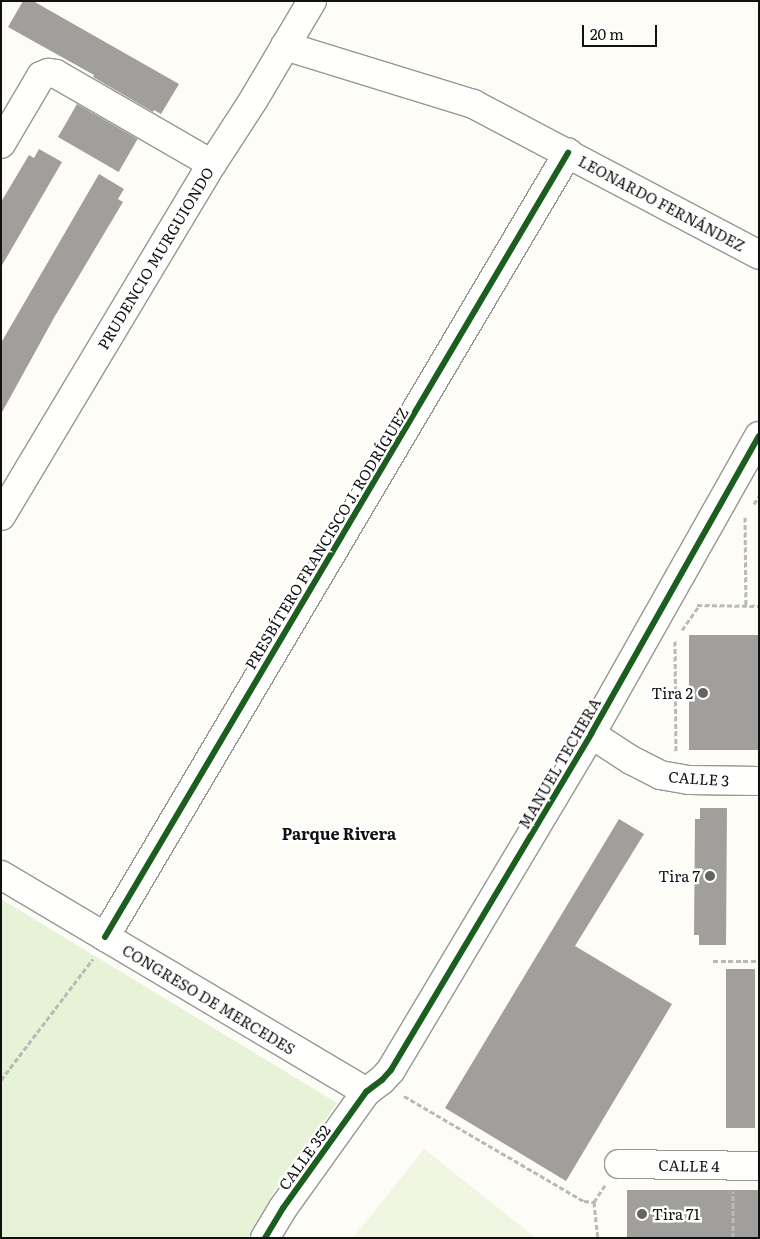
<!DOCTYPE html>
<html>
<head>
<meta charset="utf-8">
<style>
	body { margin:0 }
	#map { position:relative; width:760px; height:1239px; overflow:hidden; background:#fdfcf7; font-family:Literata,serif }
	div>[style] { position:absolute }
	.green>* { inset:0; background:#e7f3d7 }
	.pitch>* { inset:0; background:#f0f6e1 }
	.building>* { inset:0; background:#a19f9c; transform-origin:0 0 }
	.path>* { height:3px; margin-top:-1.5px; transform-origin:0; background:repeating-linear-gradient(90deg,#b9b9b8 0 5px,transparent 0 7.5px) }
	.roads { filter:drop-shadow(1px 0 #979795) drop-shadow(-1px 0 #979795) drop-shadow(0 1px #979795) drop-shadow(0 -1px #979795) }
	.minor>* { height:28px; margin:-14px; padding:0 14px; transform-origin:14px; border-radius:14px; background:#fffffe }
	.cycleway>* { height:6px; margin:-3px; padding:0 3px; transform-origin:3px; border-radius:3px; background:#1b5e20 }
	.dots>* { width:14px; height:14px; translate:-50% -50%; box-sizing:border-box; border:2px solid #fff; border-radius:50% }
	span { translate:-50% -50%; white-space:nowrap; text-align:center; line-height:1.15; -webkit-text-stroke:5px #fff; paint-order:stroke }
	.street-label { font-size:15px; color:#111 }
	.poi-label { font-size:15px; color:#111 }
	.right { translate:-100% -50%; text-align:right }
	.left { translate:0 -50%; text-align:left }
	.neighbourhood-label { font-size:16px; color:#111; font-weight:700 }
	.frame { position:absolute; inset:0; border:2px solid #111; pointer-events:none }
	.scale { position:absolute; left:582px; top:25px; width:75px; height:22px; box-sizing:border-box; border:2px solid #111; border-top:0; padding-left:6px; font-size:15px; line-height:18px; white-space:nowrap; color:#111; -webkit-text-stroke:4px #fff; paint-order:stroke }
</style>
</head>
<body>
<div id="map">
	<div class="green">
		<div style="clip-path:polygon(1px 899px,337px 1103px,275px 1190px,248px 1238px,1px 1238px)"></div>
	</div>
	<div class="pitch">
		<div style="clip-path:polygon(424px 1149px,536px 1238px,353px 1238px)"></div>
	</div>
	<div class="building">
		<div style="clip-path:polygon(23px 1px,33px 1px,179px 84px,161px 114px,154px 110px,153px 112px,93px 77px,94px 75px,8px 27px)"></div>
		<div style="left:77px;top:104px;width:70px;height:38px;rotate:30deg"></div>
		<div style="clip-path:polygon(39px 149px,62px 162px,1px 267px,1px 202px,29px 155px,34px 158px)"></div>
		<div style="clip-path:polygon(99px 174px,124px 189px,118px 199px,123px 202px,55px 316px,1px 414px,1px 343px)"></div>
		<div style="left:689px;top:635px;width:70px;height:115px"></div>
		<div style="clip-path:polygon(700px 808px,727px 808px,726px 945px,699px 945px,699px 935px,694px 935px,695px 819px,700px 819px)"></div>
		<div style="clip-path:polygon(619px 819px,644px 834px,575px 946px,672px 1004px,566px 1181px,445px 1108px)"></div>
		<div style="left:726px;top:969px;width:29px;height:159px"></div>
		<div style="left:627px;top:1190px;width:132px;height:48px"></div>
	</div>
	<div class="path">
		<div style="left:754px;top:504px;width:9px;rotate:-58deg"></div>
		<div style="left:745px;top:517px;width:89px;rotate:89.4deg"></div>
		<div style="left:697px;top:605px;width:62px;rotate:0.9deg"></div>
		<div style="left:682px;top:630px;width:29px;rotate:-55deg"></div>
		<div style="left:675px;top:641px;width:111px;rotate:89.5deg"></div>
		<div style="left:713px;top:961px;width:46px"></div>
		<div style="left:1px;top:1080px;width:152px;rotate:-52.8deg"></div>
		<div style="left:404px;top:1096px;width:208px;rotate:30.3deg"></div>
		<div style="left:584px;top:1201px;width:10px;rotate:6deg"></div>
		<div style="left:594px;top:1202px;width:20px;rotate:-57deg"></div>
		<div style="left:594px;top:1202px;width:36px;rotate:84deg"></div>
		<div style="left:733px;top:1238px;width:47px;rotate:-90deg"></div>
	</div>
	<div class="roads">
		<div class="minor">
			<div style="left:285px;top:46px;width:197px;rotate:17.1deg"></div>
			<div style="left:473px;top:104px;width:323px;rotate:27.8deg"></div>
			<div style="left:1px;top:144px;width:79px;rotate:-59.5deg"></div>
			<div style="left:41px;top:76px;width:8px;rotate:-23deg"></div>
			<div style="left:48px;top:73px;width:8px;rotate:7deg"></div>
			<div style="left:56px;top:74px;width:180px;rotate:30deg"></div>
			<div style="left:1px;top:516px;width:410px;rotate:-59.1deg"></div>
			<div style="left:212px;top:164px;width:77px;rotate:-57.1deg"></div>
			<div style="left:254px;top:99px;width:114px;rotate:-59.4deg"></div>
			<div style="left:591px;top:734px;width:48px;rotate:33deg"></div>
			<div style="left:631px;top:760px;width:33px;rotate:27deg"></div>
			<div style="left:660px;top:775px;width:29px;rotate:10deg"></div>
			<div style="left:689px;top:780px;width:70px;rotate:0.8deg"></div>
			<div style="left:1px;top:875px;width:425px;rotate:30.7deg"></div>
			<div style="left:105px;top:937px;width:911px;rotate:-59.44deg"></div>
			<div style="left:619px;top:1164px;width:140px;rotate:0.8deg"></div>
			<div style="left:265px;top:1238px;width:35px;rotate:-59deg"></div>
			<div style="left:283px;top:1208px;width:143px;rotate:-54.4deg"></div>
			<div style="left:366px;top:1092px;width:20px;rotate:-37deg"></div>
			<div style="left:382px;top:1080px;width:13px;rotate:-48deg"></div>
			<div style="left:391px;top:1070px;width:391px;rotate:-59.2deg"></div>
			<div style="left:591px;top:734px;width:342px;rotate:-60.6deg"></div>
		</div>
	</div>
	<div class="cycleway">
		<div style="left:105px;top:937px;width:911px;rotate:-59.44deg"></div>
		<div style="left:265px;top:1238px;width:35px;rotate:-59deg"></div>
		<div style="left:283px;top:1208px;width:143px;rotate:-54.4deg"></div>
		<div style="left:366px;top:1092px;width:20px;rotate:-37deg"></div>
		<div style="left:382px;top:1080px;width:13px;rotate:-48deg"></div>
		<div style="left:391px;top:1070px;width:391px;rotate:-59.2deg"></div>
		<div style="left:591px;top:734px;width:342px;rotate:-60.6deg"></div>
	</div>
	<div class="dots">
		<div style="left:703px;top:693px;background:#646362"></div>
		<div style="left:710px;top:876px;background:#646362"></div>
		<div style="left:642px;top:1214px;background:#646362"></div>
	</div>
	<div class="street-label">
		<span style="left:662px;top:203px;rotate:28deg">LEONARDO FERNÁNDEZ</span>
		<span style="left:155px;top:258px;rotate:-59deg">PRUDENCIO MURGUIONDO</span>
		<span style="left:326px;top:538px;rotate:-59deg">PRESBÍTERO FRANCISCO J. RODRÍGUEZ</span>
		<span style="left:559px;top:763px;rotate:-60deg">MANUEL TECHERA</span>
		<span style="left:699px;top:778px;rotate:4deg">CALLE 3</span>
		<span style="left:209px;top:999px;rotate:31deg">CONGRESO DE MERCEDES</span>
		<span style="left:304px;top:1157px;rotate:-54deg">CALLE 352</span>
		<span style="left:689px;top:1165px;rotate:1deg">CALLE 4</span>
	</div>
	<div class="poi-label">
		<span class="right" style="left:693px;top:693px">Tira 2</span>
		<span class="right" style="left:700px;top:876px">Tira 7</span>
		<span class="left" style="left:652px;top:1214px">Tira 71</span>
	</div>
	<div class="neighbourhood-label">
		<span style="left:339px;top:833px">Parque Rivera</span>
	</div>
	<div class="frame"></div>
	<div class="scale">20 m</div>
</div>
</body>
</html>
